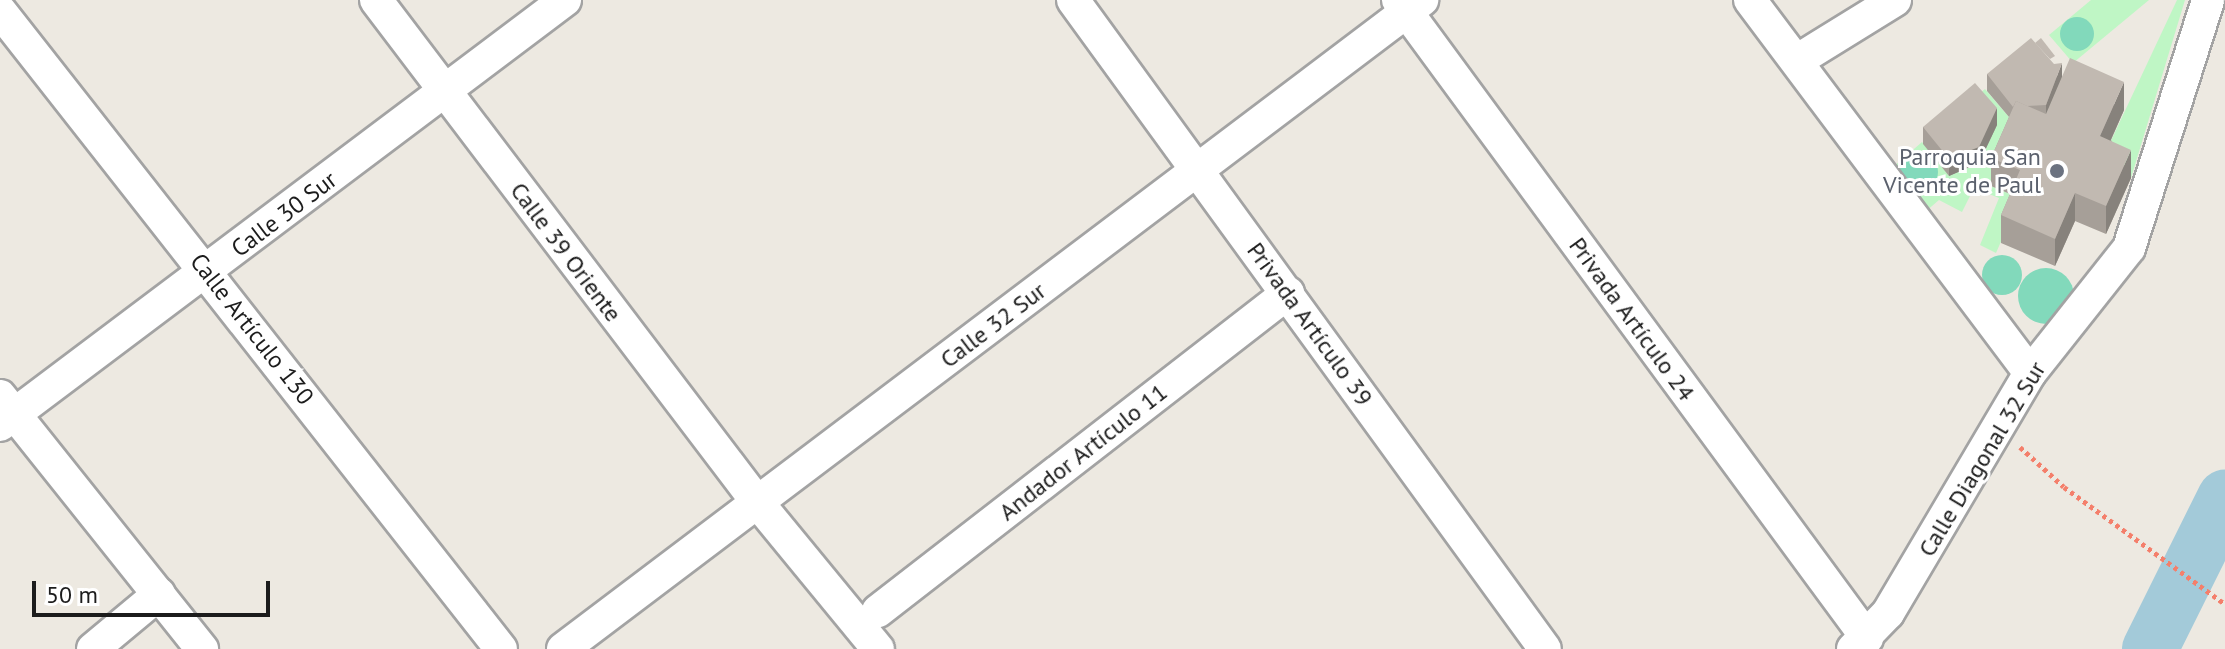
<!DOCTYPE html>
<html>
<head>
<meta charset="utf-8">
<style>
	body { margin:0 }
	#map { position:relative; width:2225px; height:649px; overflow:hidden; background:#ede9e1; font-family:"PT Sans",sans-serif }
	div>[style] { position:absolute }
	.park>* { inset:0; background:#bff6c5 }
	.pitch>* { inset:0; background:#82d9bb }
	.round { border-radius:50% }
	.river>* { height:56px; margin:-28px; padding:0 28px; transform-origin:28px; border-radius:28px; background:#a3cad9 }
	.path>* { height:5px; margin-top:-2.5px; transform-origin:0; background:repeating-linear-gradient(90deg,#f47f6b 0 4px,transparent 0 8px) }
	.roads { filter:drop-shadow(2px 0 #a3a3a3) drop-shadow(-2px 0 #a3a3a3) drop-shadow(0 2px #a3a3a3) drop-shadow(0 -2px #a3a3a3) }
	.minor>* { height:32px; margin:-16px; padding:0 16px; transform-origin:16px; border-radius:16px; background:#fff }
	.wall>* { inset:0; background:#a69f98 }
	.shaded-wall>* { inset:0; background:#87827c }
	.building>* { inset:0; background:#c1b9b1 }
	.dots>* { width:22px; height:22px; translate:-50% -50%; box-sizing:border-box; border:4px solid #fff; border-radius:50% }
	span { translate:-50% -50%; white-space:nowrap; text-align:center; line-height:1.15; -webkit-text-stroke:6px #fff; paint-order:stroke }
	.worship-label { font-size:24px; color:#5b616d }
	.right { translate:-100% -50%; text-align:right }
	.street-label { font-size:24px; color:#1c1c1c }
	.scale { position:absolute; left:32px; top:581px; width:238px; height:36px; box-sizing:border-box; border:4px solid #1c1c1c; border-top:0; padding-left:10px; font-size:24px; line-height:28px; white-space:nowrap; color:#1c1c1c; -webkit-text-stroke:6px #fff; paint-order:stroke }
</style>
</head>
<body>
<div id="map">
	<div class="park">
		<div style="clip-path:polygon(2091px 0,2149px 0,2073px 63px,2049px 35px)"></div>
		<div style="clip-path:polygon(2177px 0,2185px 0,2131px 178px,2100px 164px)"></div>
		<div style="clip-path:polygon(1985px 89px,2014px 123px,1991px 186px,2020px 198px,1996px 253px,1980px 245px,1999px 198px,1974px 188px,1962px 212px,1939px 200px,1925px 212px,1892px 168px,1922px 142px,1949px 175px,1974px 98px)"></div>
	</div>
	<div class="pitch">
		<div class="round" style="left:2060px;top:17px;width:34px;height:34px"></div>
		<div class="round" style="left:1898px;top:152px;width:40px;height:40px"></div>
		<div class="round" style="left:1982px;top:255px;width:40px;height:40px"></div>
		<div class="round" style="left:2018px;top:268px;width:56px;height:56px"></div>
	</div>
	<div class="river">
		<div style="left:2150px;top:649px;width:169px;rotate:-63.6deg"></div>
	</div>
	<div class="path">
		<div style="left:2020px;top:447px;width:59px;rotate:42.3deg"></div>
		<div style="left:2064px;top:487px;width:199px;rotate:36deg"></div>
	</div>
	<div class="roads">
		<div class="minor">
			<div style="left:376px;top:0;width:632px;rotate:52.79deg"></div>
			<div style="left:758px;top:503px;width:189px;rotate:50.6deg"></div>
			<div style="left:1073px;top:0;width:802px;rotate:53.97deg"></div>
			<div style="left:1398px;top:0;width:792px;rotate:53.68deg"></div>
			<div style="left:1750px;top:0;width:466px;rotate:53.1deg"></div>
			<div style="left:0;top:11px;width:811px;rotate:51.86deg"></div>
			<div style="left:1798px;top:60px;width:114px;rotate:-31.7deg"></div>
			<div style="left:0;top:396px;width:324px;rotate:51.4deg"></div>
			<div style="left:0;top:425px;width:707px;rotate:-36.95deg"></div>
			<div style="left:878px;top:611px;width:519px;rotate:-37.8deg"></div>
			<div style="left:93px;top:649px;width:86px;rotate:-39.8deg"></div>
			<div style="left:563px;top:649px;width:1077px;rotate:-37.07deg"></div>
			<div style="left:1853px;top:649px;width:50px;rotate:-45.8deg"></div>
			<div style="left:1888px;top:613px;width:279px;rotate:-59.4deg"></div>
			<div style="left:2030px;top:373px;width:159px;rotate:-51.6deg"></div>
			<div style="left:2129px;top:248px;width:260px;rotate:-72.3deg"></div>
		</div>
	</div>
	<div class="wall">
		<div style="clip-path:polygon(1987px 74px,2062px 77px,2124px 110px,2111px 140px,2131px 178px,2106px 234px,2075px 221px,2055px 266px,2001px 243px,2001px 215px,2010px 194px,1991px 186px,1991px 158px,2009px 117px,1987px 91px)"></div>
		<div style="clip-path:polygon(1997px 125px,1979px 163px,1949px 176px,1923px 144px,1923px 127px)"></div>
	</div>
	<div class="shaded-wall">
		<div style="clip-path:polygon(2062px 63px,2062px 80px,2046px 121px,2046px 105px)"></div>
		<div style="clip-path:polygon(2124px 82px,2124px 110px,2100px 164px,2100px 136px)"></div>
		<div style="clip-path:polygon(1997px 108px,1997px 125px,1979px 163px,1949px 176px,1949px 159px)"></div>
		<div style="clip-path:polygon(2131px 150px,2131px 178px,2106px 234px,2106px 206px)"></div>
		<div style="clip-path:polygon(2075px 193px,2075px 221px,2055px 266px,2055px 239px)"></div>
	</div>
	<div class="building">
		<div style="clip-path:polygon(2031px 38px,2054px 64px,2062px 63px,2046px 105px,2027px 106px,2016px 101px,2013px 107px,1987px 74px)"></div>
		<div style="clip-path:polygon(2041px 38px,2055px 56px,2050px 59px,2035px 43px)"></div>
		<div style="clip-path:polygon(2070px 58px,2124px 82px,2100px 136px,2131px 150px,2106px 206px,2075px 193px,2055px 239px,2001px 215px,2020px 170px,1991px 158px,2016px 101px,2046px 114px)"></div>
		<div style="clip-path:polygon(1975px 83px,1997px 108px,1979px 147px,1949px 159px,1923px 127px)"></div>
	</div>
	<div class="dots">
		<div style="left:2057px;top:171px;background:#6b7280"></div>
	</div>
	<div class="worship-label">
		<span class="right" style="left:2041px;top:171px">Parroquia San<br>Vicente de Paul</span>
	</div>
	<div class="street-label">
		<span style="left:284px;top:214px;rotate:-37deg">Calle 30 Sur</span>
		<span style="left:566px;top:252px;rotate:53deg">Calle 39 Oriente</span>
		<span style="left:1632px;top:319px;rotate:54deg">Privada Artículo 24</span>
		<span style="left:1310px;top:324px;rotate:54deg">Privada Artículo 39</span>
		<span style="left:993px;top:325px;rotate:-37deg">Calle 32 Sur</span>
		<span style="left:252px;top:329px;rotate:52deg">Calle Artículo 130</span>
		<span style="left:1083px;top:452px;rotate:-38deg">Andador Artículo 11</span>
		<span style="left:1982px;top:459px;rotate:-59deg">Calle Diagonal 32 Sur</span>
	</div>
	<div class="scale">50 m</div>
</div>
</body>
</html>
